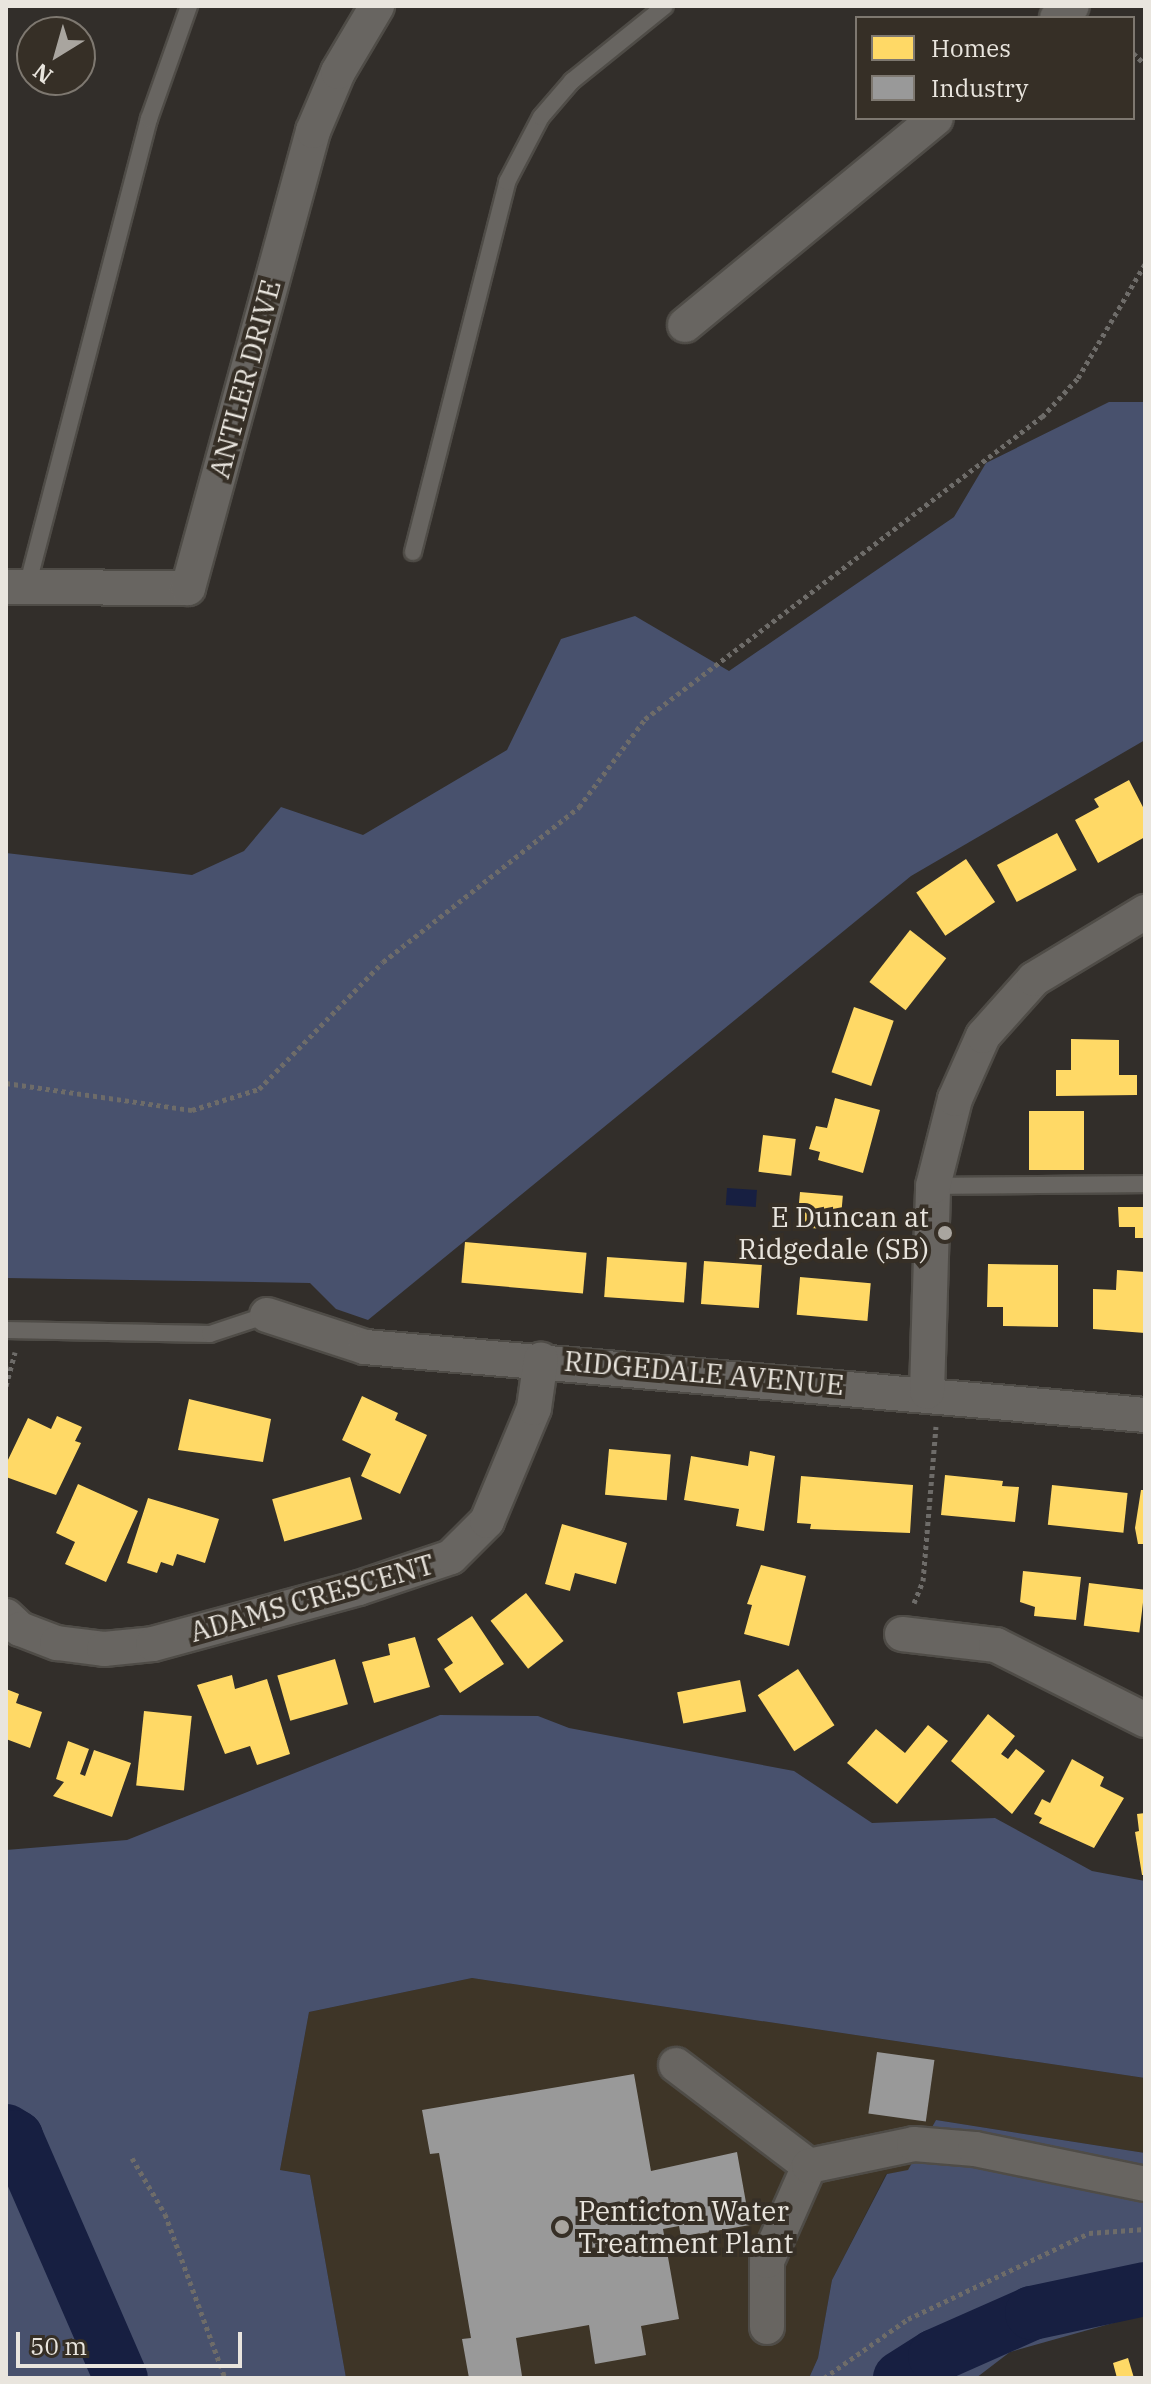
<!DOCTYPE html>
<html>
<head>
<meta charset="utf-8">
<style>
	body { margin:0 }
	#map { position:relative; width:1151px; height:2384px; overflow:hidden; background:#322e2a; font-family:"IBM Plex Serif",serif }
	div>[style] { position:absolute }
	.built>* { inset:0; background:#3e3527 }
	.green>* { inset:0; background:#48516d }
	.water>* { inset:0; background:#171f41; transform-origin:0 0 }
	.homes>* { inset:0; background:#ffd966; transform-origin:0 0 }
	.industry>* { inset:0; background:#999; transform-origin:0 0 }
	.river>* { height:54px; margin:-27px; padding:0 27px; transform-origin:27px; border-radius:27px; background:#171f41 }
	.path>* { height:5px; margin-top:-2.5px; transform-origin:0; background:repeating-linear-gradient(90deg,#6e6c69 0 4px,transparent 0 8px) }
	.roads { filter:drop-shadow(2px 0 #4f4c47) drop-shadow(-2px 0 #4f4c47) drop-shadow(0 2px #4f4c47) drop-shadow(0 -2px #4f4c47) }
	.service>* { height:16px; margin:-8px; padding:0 8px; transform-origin:8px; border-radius:8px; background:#686561 }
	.minor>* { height:34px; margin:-17px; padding:0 17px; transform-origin:17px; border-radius:17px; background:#686561 }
	.dots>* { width:22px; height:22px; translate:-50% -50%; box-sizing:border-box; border:4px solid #362f26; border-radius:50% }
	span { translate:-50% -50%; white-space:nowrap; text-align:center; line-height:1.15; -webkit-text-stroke:8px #362f26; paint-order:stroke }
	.street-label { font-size:28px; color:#e9e5de }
	.poi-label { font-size:28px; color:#e9e5de }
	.right { translate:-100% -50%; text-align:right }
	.left { translate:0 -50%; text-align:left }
	.frame { position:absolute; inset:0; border:8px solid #e9e5de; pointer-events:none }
	.legend { position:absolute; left:855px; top:16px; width:280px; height:104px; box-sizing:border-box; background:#362f26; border:2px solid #7e7870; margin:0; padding:10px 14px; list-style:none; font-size:24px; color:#e9e5de }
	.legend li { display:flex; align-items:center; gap:16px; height:40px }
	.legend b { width:40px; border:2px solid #7e7870 }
	.north { position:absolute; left:16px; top:16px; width:80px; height:80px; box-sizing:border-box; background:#362f26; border:2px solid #7e7870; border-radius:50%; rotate:217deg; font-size:22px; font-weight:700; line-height:32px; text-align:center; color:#e9e5de }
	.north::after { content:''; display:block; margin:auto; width:28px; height:36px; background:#a9a59f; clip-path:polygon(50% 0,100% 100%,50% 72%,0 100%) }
	.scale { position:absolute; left:16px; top:2332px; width:226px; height:36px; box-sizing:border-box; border:4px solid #e9e5de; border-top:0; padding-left:10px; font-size:24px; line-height:28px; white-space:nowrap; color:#e9e5de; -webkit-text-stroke:6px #362f26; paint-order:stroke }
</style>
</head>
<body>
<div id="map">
	<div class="built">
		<div style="clip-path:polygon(472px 1978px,1145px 2078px,1145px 2153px,936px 2120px,908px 2171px,886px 2174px,832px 2280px,818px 2358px,809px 2378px,346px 2378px,310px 2175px,280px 2170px,309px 2012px)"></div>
	</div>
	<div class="green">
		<div style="clip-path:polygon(1109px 402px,1145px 402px,1145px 740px,911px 876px,368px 1320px,336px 1309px,310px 1283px,6px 1278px,6px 853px,192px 875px,244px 851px,281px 807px,363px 835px,507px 750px,561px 639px,635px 616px,729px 671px,954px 517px,986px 463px)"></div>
		<div style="clip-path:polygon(440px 1715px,538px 1716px,569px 1728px,794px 1771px,872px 1823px,995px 1818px,1092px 1871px,1145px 1881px,1145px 2078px,472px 1978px,309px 2012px,280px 2170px,310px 2175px,346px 2378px,6px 2378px,6px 1850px,127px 1840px)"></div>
		<div style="clip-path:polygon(936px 2120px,1145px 2153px,1145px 2314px,1010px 2352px,976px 2378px,809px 2378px,818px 2358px,832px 2280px,887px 2174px,908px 2170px)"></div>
	</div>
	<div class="water">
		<div style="left:727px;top:1188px;width:30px;height:17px;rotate:4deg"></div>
	</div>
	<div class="homes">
		<div style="clip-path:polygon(1129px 780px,1145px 811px,1145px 837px,1098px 863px,1075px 820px,1099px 807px,1094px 799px)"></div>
		<div style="left:1057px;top:833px;width:42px;height:68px;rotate:62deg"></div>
		<div style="left:966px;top:859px;width:52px;height:60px;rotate:56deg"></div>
		<div style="left:910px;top:930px;width:46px;height:66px;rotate:38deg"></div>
		<div style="left:854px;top:1007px;width:42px;height:69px;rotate:19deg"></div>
		<div style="clip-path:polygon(1071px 1039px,1119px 1040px,1119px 1075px,1137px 1075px,1137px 1095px,1056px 1096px,1056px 1070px,1071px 1070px)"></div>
		<div style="clip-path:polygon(835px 1098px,880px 1110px,863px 1173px,818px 1160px,820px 1152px,809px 1149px,816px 1126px,827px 1128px)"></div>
		<div style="left:1029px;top:1111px;width:55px;height:59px"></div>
		<div style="left:763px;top:1135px;width:33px;height:37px;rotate:7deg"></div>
		<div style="left:800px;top:1192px;width:43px;height:35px;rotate:5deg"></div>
		<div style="clip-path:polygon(1118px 1207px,1145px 1207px,1145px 1238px,1135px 1238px,1135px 1227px,1119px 1227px)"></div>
		<div style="left:465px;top:1242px;width:122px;height:41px;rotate:5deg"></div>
		<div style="left:607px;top:1257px;width:80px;height:40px;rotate:4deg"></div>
		<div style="left:704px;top:1261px;width:58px;height:43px;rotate:4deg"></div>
		<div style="clip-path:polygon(988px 1264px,1058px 1265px,1058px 1327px,1003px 1326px,1003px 1307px,987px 1307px)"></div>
		<div style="clip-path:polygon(1117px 1270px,1145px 1272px,1145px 1333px,1093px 1329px,1093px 1289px,1116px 1290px)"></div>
		<div style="left:800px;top:1277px;width:71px;height:38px;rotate:5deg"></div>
		<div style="clip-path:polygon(362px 1396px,398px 1413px,395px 1420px,427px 1435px,400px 1494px,361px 1476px,371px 1454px,342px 1440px)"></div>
		<div style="clip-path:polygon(189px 1399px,271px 1419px,263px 1462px,178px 1450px)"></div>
		<div style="clip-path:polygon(57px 1416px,82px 1427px,75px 1441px,81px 1443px,56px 1495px,6px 1477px,6px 1464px,28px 1418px,51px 1429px)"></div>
		<div style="left:609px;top:1449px;width:62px;height:46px;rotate:5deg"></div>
		<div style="clip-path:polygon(750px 1451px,775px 1456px,764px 1531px,736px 1526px,739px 1509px,684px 1500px,691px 1456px,748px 1466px)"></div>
		<div style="clip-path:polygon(945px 1475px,1003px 1481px,1002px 1486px,1019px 1487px,1015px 1522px,941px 1515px)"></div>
		<div style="clip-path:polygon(801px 1476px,913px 1485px,910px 1533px,810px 1529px,811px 1524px,797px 1523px)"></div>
		<div style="left:350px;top:1477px;width:44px;height:81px;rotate:74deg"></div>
		<div style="clip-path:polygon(78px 1484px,138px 1511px,106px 1582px,65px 1564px,75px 1542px,56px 1533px)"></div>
		<div style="left:1052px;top:1485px;width:76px;height:40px;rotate:6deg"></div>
		<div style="clip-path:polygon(1141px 1490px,1145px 1490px,1145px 1544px,1138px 1544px,1135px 1528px)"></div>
		<div style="clip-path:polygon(148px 1498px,219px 1519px,205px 1563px,177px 1554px,173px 1566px,161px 1562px,157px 1573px,127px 1563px)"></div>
		<div style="clip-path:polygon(562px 1524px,627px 1543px,616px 1584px,575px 1573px,570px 1591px,545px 1584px)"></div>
		<div style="clip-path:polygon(761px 1565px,806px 1576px,789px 1646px,744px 1634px,752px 1605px,747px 1604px)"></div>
		<div style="clip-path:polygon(1023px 1571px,1081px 1577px,1076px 1620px,1034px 1616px,1035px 1607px,1020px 1602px)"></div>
		<div style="left:1089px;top:1583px;width:56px;height:43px;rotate:7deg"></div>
		<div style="left:526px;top:1593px;width:61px;height:45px;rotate:52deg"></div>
		<div style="clip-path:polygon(472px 1616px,504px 1664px,460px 1693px,444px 1669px,453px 1663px,437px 1639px)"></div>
		<div style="clip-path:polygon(415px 1637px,430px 1687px,374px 1703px,362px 1662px,390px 1655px,388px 1644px)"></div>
		<div style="left:335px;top:1659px;width:47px;height:60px;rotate:74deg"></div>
		<div style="left:798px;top:1669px;width:67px;height:48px;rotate:57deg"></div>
		<div style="clip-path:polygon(232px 1675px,235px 1689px,267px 1679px,290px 1754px,257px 1765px,250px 1746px,225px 1754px,197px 1685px)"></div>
		<div style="left:740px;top:1680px;width:32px;height:64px;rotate:79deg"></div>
		<div style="clip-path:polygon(6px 1689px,19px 1694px,16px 1703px,42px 1712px,30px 1748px,6px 1739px)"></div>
		<div style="left:144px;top:1711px;width:48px;height:75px;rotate:6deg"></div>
		<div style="clip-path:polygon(988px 1714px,1015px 1736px,1001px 1754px,1008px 1759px,1016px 1749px,1045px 1771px,1012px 1814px,951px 1761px)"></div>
		<div style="clip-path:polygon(928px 1725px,948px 1741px,897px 1804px,847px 1763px,876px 1729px,905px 1753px)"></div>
		<div style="clip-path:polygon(68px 1741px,89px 1749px,80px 1774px,85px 1776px,94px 1750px,131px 1763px,112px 1817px,53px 1796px,64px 1782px,56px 1779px)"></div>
		<div style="clip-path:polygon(1072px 1759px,1104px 1777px,1100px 1786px,1124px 1798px,1094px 1848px,1039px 1823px,1042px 1818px,1034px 1814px,1042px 1799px,1050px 1803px)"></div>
		<div style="clip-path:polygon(1145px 1813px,1145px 1875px,1142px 1875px,1135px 1832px,1139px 1831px,1137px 1814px)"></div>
		<div style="clip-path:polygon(1128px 2358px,1134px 2378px,1117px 2378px,1113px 2363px)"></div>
	</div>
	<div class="industry">
		<div style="left:877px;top:2052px;width:58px;height:62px;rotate:8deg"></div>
		<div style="clip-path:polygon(634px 2074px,651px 2171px,737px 2152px,750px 2225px,681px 2237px,679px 2226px,663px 2229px,679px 2319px,641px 2326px,646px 2355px,595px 2364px,589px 2325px,516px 2338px,522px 2376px,469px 2378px,462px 2339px,471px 2338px,439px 2153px,430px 2154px,422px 2110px)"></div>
	</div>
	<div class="river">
		<div style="left:6px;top:2131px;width:12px;rotate:31deg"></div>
		<div style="left:16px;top:2137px;width:263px;rotate:66.5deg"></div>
		<div style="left:900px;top:2378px;width:41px;rotate:-32.2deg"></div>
		<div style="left:935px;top:2356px;width:106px;rotate:-23.9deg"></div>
		<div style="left:1032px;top:2313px;width:116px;rotate:-12deg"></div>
	</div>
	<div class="path">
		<div style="left:1133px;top:53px;width:16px;rotate:43deg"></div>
		<div style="left:6px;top:1083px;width:188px;rotate:8.3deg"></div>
		<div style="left:192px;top:1110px;width:70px;rotate:-17.4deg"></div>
		<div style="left:259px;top:1089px;width:177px;rotate:-45.7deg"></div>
		<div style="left:383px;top:962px;width:250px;rotate:-38.3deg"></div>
		<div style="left:579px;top:807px;width:110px;rotate:-53.1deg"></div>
		<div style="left:645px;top:719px;width:499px;rotate:-37.3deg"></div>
		<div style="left:1042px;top:417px;width:53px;rotate:-47.3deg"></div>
		<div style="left:1078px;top:378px;width:132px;rotate:-59.6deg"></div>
		<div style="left:6px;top:1386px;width:35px;rotate:-75deg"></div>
		<div style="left:914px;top:1603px;width:24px;rotate:-68deg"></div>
		<div style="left:923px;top:1581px;width:155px;rotate:-85.2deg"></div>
		<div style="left:132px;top:2158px;width:65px;rotate:59.5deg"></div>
		<div style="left:165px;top:2214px;width:175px;rotate:69.9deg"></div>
		<div style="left:824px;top:2378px;width:103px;rotate:-35.1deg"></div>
		<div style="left:908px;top:2319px;width:200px;rotate:-25.4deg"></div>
		<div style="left:1089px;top:2233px;width:56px;rotate:-4.1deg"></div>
	</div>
	<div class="roads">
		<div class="service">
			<div style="left:413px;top:552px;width:382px;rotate:-75.7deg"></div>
			<div style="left:507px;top:182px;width:73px;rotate:-62.4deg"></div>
			<div style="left:541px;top:117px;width:48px;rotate:-49.3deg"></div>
			<div style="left:572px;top:81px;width:119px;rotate:-38.9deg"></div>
			<div style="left:27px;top:587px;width:484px;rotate:-75.4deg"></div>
			<div style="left:149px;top:119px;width:120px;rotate:-70.5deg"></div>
			<div style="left:933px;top:1186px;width:212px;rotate:-0.5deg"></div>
			<div style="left:6px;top:1330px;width:204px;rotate:1.1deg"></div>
			<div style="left:210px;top:1334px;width:60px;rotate:-18.4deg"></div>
		</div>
		<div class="minor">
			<div style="left:1057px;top:18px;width:19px;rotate:-39deg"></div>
			<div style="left:685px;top:325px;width:325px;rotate:-39.5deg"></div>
			<div style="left:6px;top:587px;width:182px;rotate:0.3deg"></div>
			<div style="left:188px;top:588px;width:474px;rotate:-74.7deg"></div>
			<div style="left:313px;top:131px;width:64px;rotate:-67deg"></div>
			<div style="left:338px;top:72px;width:77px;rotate:-59.4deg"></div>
			<div style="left:267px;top:1315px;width:103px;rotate:18.1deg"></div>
			<div style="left:365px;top:1347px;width:783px;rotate:4.98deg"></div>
			<div style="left:927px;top:1392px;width:206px;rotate:-88.3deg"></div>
			<div style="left:933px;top:1186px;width:90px;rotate:-75.8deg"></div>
			<div style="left:955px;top:1099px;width:69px;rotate:-66deg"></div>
			<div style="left:983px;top:1036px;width:76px;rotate:-48.2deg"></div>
			<div style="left:1034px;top:979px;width:130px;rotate:-31.1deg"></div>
			<div style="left:6px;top:1616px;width:19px;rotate:43deg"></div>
			<div style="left:20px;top:1629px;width:40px;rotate:21deg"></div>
			<div style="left:57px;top:1643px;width:47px;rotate:7.3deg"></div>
			<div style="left:104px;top:1649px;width:49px;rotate:-5.8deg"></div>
			<div style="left:153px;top:1644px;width:213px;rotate:-15.2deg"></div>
			<div style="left:359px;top:1588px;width:97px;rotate:-18.6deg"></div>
			<div style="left:451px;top:1557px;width:51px;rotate:-45deg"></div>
			<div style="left:487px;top:1521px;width:122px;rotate:-67.4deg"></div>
			<div style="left:534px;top:1408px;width:49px;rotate:-81.9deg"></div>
			<div style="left:902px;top:1634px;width:95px;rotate:6.7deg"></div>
			<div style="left:996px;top:1645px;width:167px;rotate:26.7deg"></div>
			<div style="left:676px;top:2065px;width:167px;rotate:37.2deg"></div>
			<div style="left:767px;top:2327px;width:66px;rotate:-90deg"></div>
			<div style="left:767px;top:2261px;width:104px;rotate:-66.1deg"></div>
			<div style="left:809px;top:2166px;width:107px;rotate:-11.8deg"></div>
			<div style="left:914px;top:2144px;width:61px;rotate:4.7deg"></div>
			<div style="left:975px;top:2149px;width:174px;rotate:11.6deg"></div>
		</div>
	</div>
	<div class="dots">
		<div style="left:945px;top:1233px;background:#a9a59f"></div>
		<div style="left:562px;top:2227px;background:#a9a59f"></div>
	</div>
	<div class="street-label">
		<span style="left:245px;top:379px;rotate:-75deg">ANTLER DRIVE</span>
		<span style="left:704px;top:1373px;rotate:5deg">RIDGEDALE AVENUE</span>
		<span style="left:312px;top:1598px;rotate:-16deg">ADAMS CRESCENT</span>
	</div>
	<div class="poi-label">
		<span class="right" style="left:929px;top:1233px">E Duncan at<br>Ridgedale (SB)</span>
		<span class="left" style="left:578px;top:2227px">Penticton Water<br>Treatment Plant</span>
	</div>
	<div class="frame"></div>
	<ul class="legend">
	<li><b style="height:22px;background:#ffd966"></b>Homes</li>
	<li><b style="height:22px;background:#999"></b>Industry</li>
	</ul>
	<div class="north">N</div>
	<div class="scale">50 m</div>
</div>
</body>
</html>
